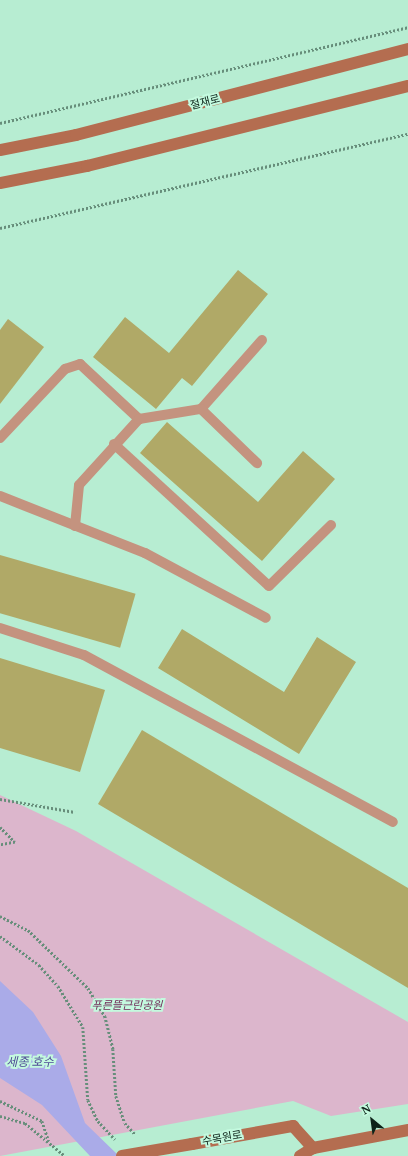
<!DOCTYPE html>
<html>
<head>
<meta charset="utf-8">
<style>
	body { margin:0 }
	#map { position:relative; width:408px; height:1156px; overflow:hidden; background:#b7edd2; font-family:"Noto Serif","Noto Sans KR",serif }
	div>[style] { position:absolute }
	.green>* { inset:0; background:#dcb6cc }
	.water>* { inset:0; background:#aaabe8 }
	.building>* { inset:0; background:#b0a967; transform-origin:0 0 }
	.path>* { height:2.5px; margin-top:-1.25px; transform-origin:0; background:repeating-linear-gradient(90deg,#678e7b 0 2px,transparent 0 4px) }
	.lane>* { height:10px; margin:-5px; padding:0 5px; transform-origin:5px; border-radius:5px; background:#c4937f }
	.secondary>* { height:12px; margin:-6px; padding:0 6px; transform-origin:6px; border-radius:6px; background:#b46d50 }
	.secondary-bridge>* { height:12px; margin:-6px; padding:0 6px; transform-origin:6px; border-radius:6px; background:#b46d50 }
	span { translate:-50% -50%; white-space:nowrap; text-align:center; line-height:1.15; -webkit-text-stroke:4px #c4fadf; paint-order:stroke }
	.street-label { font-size:11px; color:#0d2319 }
	.park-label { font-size:11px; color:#712958; font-style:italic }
	.water-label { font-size:12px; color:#504d96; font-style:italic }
	.north { position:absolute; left:352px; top:1100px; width:40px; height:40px; -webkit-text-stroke:3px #c4fadf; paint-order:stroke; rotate:331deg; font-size:11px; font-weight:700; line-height:16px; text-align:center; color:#0d2319 }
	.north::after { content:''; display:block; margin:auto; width:14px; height:18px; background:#0d2319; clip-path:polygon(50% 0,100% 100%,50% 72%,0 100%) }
</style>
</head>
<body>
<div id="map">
	<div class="green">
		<div style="clip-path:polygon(0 795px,76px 831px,408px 1022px,408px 1104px,331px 1116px,293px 1101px,0 1156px)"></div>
	</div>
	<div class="water">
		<div style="clip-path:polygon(0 981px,33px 1012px,61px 1056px,85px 1123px,119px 1156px,90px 1156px,42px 1105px,0 1078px)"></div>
	</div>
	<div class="building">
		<div style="clip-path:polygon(238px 270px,268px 294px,192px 386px,182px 378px,156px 409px,93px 357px,125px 317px,169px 353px)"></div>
		<div style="clip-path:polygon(8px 319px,44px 347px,0 404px,0 330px)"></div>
		<div style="clip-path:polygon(167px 422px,258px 502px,303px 451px,335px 479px,262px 561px,140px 453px)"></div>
		<div style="left:0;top:555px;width:141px;height:56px;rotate:16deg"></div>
		<div style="clip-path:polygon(182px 629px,284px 692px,317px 637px,356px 662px,299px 754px,158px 668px)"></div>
		<div style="clip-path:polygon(0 658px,105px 690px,80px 772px,0 748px)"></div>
		<div style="clip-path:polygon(142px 730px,408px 888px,408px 988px,98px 804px)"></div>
	</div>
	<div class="path">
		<div style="left:0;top:123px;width:419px;rotate:-13.2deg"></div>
		<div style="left:0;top:228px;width:419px;rotate:-13deg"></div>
		<div style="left:0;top:799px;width:76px;rotate:9.8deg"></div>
		<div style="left:0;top:827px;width:21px;rotate:45deg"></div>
		<div style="left:15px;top:842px;width:15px;rotate:169deg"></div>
		<div style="left:0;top:916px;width:31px;rotate:27deg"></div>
		<div style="left:28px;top:930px;width:83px;rotate:44deg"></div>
		<div style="left:88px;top:988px;width:33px;rotate:59deg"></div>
		<div style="left:105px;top:1016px;width:34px;rotate:76deg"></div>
		<div style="left:113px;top:1049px;width:47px;rotate:86.3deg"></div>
		<div style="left:116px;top:1096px;width:28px;rotate:72deg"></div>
		<div style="left:125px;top:1123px;width:15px;rotate:48deg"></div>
		<div style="left:0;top:936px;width:49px;rotate:36.6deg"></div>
		<div style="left:39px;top:965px;width:28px;rotate:48deg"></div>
		<div style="left:58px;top:986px;width:48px;rotate:58.6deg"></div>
		<div style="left:83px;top:1027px;width:73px;rotate:86.1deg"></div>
		<div style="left:88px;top:1100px;width:23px;rotate:65deg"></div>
		<div style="left:98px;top:1121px;width:25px;rotate:47deg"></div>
		<div style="left:0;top:1101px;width:47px;rotate:25.5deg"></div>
		<div style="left:42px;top:1121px;width:21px;rotate:71deg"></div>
		<div style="left:0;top:1116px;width:26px;rotate:16deg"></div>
		<div style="left:25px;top:1123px;width:52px;rotate:39.5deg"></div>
	</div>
	<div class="lane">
		<div style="left:201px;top:409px;width:92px;rotate:-48.5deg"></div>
		<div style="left:0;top:438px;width:95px;rotate:-46.7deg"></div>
		<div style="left:65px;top:369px;width:16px;rotate:-18deg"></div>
		<div style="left:80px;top:364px;width:81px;rotate:43deg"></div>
		<div style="left:114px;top:444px;width:210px;rotate:42.5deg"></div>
		<div style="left:269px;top:586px;width:87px;rotate:-44.5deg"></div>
		<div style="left:0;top:496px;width:156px;rotate:21.5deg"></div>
		<div style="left:145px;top:553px;width:137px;rotate:28.2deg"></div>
		<div style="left:75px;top:526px;width:41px;rotate:-84.4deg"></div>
		<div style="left:79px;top:485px;width:89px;rotate:-47.7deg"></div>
		<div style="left:139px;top:419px;width:63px;rotate:-9.2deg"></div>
		<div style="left:201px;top:409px;width:78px;rotate:44deg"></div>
		<div style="left:0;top:628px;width:88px;rotate:17.8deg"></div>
		<div style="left:84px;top:655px;width:351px;rotate:28.4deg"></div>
	</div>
	<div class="secondary">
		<div style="left:0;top:150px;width:77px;rotate:-11.2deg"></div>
		<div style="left:76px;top:135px;width:343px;rotate:-14.5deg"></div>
		<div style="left:0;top:183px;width:89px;rotate:-11.1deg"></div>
		<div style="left:87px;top:166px;width:331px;rotate:-14deg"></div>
		<div style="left:192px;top:1144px;width:103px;rotate:-10.1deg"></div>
		<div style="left:293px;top:1126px;width:30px;rotate:48deg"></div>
		<div style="left:300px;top:1156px;width:15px;rotate:-32deg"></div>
		<div style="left:313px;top:1148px;width:97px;rotate:-10.7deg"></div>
	</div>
	<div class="secondary-bridge">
		<div style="left:122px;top:1156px;width:71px;rotate:-9.7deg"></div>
	</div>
	<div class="street-label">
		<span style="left:205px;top:102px;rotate:-14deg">절재로</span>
		<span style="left:222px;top:1138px;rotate:-10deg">수목원로</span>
	</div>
	<div class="park-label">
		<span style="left:127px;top:1005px">푸른뜰근린공원</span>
	</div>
	<div class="water-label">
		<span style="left:30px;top:1062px">세종 호수</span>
	</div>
	<div class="north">N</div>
</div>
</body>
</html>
